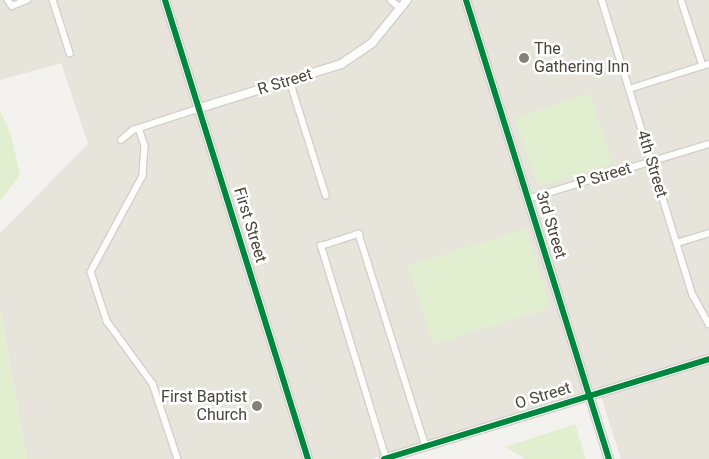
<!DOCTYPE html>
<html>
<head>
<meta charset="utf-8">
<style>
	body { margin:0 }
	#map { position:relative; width:709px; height:459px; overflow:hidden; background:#f4f2ee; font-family:Roboto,sans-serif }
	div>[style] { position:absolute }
	.residential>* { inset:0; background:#e7e4dc }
	.green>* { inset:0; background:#e1eecf }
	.roads { filter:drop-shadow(1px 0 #d2d0cb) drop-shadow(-1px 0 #d2d0cb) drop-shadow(0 1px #d2d0cb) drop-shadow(0 -1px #d2d0cb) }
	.minor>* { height:5.5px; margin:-2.75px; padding:0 2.75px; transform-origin:2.75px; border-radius:2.75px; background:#fdfdfc }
	.tertiary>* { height:8px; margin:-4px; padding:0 4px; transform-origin:4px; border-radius:4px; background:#fdfdfc }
	.cycleway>* { height:6px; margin:-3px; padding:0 3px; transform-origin:3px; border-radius:3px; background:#00873e }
	.dots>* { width:14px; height:14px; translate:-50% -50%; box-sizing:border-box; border:2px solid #fff; border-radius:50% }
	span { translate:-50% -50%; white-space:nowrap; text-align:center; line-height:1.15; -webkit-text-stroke:5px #fff; paint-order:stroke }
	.poi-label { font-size:16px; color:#4b4439 }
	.left { translate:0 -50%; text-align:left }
	.right { translate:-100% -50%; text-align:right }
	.street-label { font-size:16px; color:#4b4439 }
</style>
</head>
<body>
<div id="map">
	<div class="residential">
		<div style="clip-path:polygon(0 0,709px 0,709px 459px,621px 459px,598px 387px,371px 459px,27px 459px,0 308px,0 233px,88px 144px,61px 63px,0 80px)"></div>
	</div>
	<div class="green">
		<div style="clip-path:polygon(590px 93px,612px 164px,544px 185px,538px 184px,514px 119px)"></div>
		<div style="clip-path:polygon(0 110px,11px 135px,20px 175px,0 201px)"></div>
		<div style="clip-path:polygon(526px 228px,550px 304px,544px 310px,433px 344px,408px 266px)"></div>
		<div style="clip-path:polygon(0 308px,27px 459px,0 459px)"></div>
		<div style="clip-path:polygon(575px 424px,586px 459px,525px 459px,505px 447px)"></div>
	</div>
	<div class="roads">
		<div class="minor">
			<div style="left:8px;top:0;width:7px;rotate:56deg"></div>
			<div style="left:12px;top:6px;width:16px;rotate:-22deg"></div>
			<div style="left:53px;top:0;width:56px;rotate:72.2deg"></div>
			<div style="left:391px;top:0;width:11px;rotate:41deg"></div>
			<div style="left:602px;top:0;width:309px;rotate:72.9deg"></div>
			<div style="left:693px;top:295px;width:33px;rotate:61deg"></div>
			<div style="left:682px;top:2px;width:67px;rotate:71.8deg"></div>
			<div style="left:290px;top:81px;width:120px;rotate:72.5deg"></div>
			<div style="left:629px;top:89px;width:84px;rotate:-17.4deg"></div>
			<div style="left:139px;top:128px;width:19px;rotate:72deg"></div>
			<div style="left:145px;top:146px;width:30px;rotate:94deg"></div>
			<div style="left:143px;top:176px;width:109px;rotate:118.4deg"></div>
			<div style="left:91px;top:272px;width:52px;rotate:71.9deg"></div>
			<div style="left:107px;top:321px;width:78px;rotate:53.9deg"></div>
			<div style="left:153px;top:384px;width:79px;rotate:71.6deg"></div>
			<div style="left:121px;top:140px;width:16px;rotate:-40deg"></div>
			<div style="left:133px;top:130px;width:71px;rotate:-18.2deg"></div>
			<div style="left:528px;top:199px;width:189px;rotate:-16.9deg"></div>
			<div style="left:677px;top:243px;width:34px;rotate:-17deg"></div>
			<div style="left:386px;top:459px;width:223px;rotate:-107deg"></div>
			<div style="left:321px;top:246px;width:40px;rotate:-18deg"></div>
			<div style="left:359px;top:234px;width:222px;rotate:72.5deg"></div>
		</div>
		<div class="tertiary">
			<div style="left:165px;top:0;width:481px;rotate:72.7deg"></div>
			<div style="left:466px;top:0;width:481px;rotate:72.7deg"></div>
			<div style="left:200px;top:108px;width:148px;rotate:-17.3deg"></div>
			<div style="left:341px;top:64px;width:37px;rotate:-34deg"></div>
			<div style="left:372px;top:43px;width:55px;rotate:-50.9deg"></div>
			<div style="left:384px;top:459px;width:340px;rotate:-17.1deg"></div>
		</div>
	</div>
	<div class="cycleway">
		<div style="left:165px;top:0;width:481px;rotate:72.7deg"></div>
		<div style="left:466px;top:0;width:481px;rotate:72.7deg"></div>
		<div style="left:384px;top:459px;width:340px;rotate:-17.1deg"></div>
	</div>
	<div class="dots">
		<div style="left:524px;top:58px;background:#868178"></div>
		<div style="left:257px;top:406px;background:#868178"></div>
	</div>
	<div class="poi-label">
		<span class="left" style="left:534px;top:58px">The<br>Gathering Inn</span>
		<span class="right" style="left:247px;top:406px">First Baptist<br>Church</span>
	</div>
	<div class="street-label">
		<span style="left:285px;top:82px;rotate:-17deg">R Street</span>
		<span style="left:652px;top:164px;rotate:73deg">4th Street</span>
		<span style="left:604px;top:176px;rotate:-17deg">P Street</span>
		<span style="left:250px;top:225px;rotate:73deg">First Street</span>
		<span style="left:551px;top:225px;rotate:73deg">3rd Street</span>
		<span style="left:543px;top:396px;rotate:-17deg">O Street</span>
	</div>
</div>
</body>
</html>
